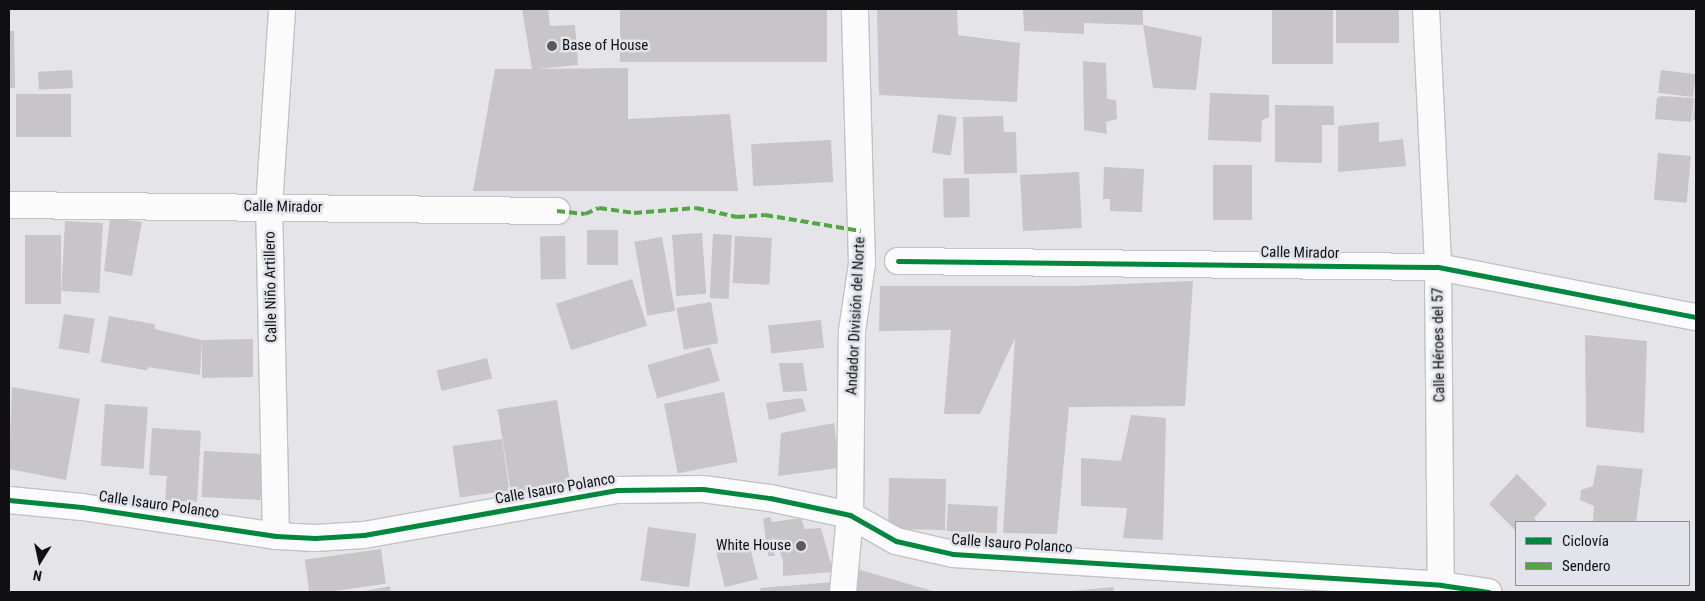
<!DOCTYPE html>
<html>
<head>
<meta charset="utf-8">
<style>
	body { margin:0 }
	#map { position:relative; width:1705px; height:601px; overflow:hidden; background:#e4e4e9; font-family:"Roboto Condensed",sans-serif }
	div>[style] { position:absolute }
	.building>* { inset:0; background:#c7c5c7; transform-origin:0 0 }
	.roads { filter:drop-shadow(1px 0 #c2c2c5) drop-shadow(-1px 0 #c2c2c5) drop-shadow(0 1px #c2c2c5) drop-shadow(0 -1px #c2c2c5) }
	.street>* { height:26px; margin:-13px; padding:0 13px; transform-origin:13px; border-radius:13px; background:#fbfbfc }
	.quiet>* { height:4px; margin-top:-2px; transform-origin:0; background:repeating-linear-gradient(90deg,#51a842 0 8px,transparent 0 12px) }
	.cycleway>* { height:5px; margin:-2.5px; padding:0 2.5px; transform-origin:2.5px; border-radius:2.5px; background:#00873e }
	.dots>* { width:14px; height:14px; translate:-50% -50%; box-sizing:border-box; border:2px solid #e2e3eb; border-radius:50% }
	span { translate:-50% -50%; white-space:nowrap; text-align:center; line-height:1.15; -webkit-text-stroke:5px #e2e3eb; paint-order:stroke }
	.poi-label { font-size:15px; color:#101013 }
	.left { translate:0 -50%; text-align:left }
	.right { translate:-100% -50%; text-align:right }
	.street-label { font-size:15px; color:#101013 }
	.frame { position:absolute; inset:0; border:10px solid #101013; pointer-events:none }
	.legend { position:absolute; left:1515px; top:521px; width:175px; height:65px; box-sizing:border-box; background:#e2e3eb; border:1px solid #8e8f95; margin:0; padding:6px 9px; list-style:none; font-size:15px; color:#101013 }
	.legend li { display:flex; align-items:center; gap:10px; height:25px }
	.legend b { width:25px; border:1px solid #8e8f95 }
	.north { position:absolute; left:15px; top:536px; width:50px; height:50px; -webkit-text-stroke:4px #e2e3eb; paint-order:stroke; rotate:190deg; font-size:14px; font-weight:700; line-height:20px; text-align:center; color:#101013 }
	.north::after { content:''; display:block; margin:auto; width:18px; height:22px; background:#101013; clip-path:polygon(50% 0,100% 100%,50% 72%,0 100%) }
</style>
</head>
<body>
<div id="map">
	<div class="building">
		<div style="clip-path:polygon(522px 9px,548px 9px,550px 26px,575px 25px,578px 65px,537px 69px,628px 68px,628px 119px,730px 114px,738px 191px,473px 191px,495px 69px,532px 69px)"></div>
		<div style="left:620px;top:9px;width:207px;height:53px"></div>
		<div style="clip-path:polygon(877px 9px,957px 9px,958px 35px,1020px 43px,1017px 102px,879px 95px)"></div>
		<div style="clip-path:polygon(1023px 9px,1143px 9px,1143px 25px,1202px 37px,1196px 90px,1153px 88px,1143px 25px,1084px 23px,1084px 34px,1024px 31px)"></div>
		<div style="left:1272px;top:9px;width:61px;height:55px"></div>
		<div style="left:1336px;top:9px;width:63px;height:34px"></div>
		<div style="clip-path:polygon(9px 31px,14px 31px,15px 88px,9px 88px)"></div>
		<div style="clip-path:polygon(1083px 61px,1106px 63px,1107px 99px,1116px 100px,1117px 119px,1106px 122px,1107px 134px,1084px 130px)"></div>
		<div style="left:72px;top:70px;width:18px;height:34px;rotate:87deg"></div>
		<div style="left:1661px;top:70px;width:35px;height:23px;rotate:7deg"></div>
		<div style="clip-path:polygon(1210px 93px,1269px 95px,1269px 117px,1262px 120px,1261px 142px,1208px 140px)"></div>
		<div style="left:16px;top:94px;width:55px;height:43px"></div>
		<div style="clip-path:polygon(1661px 96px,1694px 98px,1691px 122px,1655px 119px,1657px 98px)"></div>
		<div style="clip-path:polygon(1695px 97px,1696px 97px,1696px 120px,1693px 120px)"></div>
		<div style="clip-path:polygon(1275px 105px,1334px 106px,1334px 125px,1322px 125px,1322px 163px,1275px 162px)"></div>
		<div style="left:938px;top:114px;width:19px;height:39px;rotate:9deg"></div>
		<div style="clip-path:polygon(1003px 116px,1004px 132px,1016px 132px,1017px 173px,964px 174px,963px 117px)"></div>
		<div style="clip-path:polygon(1379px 122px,1379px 142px,1403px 139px,1406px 166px,1338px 172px,1338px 126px)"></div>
		<div style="left:831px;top:140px;width:42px;height:80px;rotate:87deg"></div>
		<div style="left:1658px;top:153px;width:33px;height:47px;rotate:5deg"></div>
		<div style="left:1213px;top:165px;width:39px;height:55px"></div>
		<div style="clip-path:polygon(1104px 167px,1144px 169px,1142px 212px,1110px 211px,1110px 199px,1103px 199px)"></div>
		<div style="left:1079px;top:172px;width:56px;height:59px;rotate:87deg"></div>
		<div style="left:969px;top:178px;width:39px;height:26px;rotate:89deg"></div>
		<div style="clip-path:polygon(110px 218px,142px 222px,132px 276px,104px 271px)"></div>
		<div style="left:65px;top:221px;width:38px;height:70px;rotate:3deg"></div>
		<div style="left:618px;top:230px;width:35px;height:31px;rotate:90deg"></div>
		<div style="left:702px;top:233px;width:61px;height:30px;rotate:86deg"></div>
		<div style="left:713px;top:234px;width:19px;height:64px;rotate:3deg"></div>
		<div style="left:25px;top:235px;width:36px;height:69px"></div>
		<div style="left:565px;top:236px;width:43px;height:25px;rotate:89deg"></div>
		<div style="left:735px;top:236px;width:37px;height:47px;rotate:3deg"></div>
		<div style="left:662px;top:237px;width:75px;height:28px;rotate:80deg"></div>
		<div style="left:632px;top:279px;width:49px;height:80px;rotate:72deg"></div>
		<div style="clip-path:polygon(1193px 281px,1185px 406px,1069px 407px,1057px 534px,1003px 533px,1015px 338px,980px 414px,944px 414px,951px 330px,879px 331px,880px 286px,1073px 286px)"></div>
		<div style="left:711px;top:302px;width:42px;height:35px;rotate:80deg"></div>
		<div style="left:64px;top:314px;width:31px;height:35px;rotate:9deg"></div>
		<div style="left:109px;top:316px;width:47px;height:47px;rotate:10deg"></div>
		<div style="left:821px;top:320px;width:28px;height:53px;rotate:84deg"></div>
		<div style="clip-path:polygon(154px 329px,202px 340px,253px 339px,253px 377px,202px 378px,202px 340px,200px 375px,147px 367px)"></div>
		<div style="clip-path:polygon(1585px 335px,1647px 341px,1644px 433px,1586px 427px)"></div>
		<div style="left:710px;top:347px;width:35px;height:65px;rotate:74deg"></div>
		<div style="left:487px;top:358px;width:21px;height:52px;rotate:76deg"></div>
		<div style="clip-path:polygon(779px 363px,803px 363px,807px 391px,783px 392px)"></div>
		<div style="clip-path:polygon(12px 387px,80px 399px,66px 480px,9px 469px)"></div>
		<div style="left:724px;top:392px;width:71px;height:61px;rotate:79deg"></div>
		<div style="clip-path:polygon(802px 398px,806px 411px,769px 420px,766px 403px)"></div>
		<div style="left:557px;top:400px;width:89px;height:60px;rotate:81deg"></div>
		<div style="left:105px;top:404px;width:43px;height:62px;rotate:4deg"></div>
		<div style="clip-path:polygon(1131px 415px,1166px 418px,1163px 540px,1123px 538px,1127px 508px,1081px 506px,1081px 458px,1121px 461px)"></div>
		<div style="clip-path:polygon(834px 423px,839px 468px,778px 476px,781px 433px)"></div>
		<div style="clip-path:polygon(152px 428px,201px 431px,197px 502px,165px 500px,167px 476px,149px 475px)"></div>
		<div style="left:502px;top:439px;width:52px;height:50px;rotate:82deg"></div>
		<div style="left:204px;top:451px;width:59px;height:46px;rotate:3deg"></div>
		<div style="clip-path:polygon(1597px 465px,1643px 469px,1636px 522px,1593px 522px,1594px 506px,1580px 500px,1581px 490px,1593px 486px)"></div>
		<div style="clip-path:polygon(1517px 474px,1547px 504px,1534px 518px,1538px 522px,1516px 522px,1516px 531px,1489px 504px)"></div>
		<div style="left:889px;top:478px;width:57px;height:51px;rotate:1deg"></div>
		<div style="left:948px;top:504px;width:50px;height:27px;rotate:3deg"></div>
		<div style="clip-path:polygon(770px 517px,772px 522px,801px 518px,805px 529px,821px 528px,833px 572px,783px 576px,783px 560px,772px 536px,775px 556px,768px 556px,763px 519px)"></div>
		<div style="left:648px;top:527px;width:49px;height:54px;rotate:8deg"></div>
		<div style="left:749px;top:543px;width:37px;height:34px;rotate:76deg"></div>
		<div style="left:381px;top:549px;width:35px;height:77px;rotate:82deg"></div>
		<div style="clip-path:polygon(850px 567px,936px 592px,851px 592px)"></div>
		<div style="clip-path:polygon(835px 582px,836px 592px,761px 592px,760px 588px)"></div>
		<div style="clip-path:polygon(390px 586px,391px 592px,365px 592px,365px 591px)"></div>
		<div style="clip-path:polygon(1114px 587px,1113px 592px,1071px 592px,1071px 591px)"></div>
		<div style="left:982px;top:591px;width:44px;height:1px"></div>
	</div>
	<div class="roads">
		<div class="street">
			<div style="left:1426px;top:9px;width:258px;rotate:87.3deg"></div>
			<div style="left:1438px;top:267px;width:325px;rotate:89.5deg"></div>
			<div style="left:9px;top:205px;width:548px;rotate:0.63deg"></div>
			<div style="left:898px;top:261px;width:540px;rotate:0.64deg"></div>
			<div style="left:1438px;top:267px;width:263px;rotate:11deg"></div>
			<div style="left:9px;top:500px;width:73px;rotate:5.5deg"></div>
			<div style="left:82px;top:507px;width:196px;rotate:8.5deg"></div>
			<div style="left:276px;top:536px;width:39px;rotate:3deg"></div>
			<div style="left:315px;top:538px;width:49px;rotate:-3.5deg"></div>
			<div style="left:364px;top:535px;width:257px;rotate:-10.1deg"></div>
			<div style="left:617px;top:490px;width:86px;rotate:-0.7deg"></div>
			<div style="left:703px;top:489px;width:68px;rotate:7.7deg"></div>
			<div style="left:770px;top:498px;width:82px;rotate:12deg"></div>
			<div style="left:850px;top:515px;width:53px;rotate:29.5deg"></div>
			<div style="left:896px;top:541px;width:58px;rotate:12.8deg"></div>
			<div style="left:953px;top:554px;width:489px;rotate:3.6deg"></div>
			<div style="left:1441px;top:585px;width:48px;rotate:8.5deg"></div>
			<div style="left:276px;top:536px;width:329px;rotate:-91.2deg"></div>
			<div style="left:269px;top:207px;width:198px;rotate:-86.2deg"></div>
			<div style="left:843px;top:592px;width:77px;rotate:-84.8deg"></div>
			<div style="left:850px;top:515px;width:184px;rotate:-89.4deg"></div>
			<div style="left:852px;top:331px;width:68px;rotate:-81.5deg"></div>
			<div style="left:862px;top:264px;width:255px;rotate:-91.6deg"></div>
		</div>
	</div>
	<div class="quiet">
		<div style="left:557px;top:211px;width:28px;rotate:6deg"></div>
		<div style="left:585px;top:214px;width:15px;rotate:-23deg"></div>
		<div style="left:599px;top:208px;width:35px;rotate:8deg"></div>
		<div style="left:634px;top:213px;width:62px;rotate:-4.6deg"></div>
		<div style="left:696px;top:208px;width:42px;rotate:12.4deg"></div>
		<div style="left:737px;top:217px;width:28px;rotate:-4deg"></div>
		<div style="left:765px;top:215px;width:97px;rotate:9.5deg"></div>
	</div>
	<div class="cycleway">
		<div style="left:898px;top:261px;width:540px;rotate:0.64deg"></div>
		<div style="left:1438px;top:267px;width:263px;rotate:11deg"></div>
		<div style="left:9px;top:500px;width:73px;rotate:5.5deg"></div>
		<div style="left:82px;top:507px;width:196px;rotate:8.5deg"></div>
		<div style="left:276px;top:536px;width:39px;rotate:3deg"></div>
		<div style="left:315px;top:538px;width:49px;rotate:-3.5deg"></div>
		<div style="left:364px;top:535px;width:257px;rotate:-10.1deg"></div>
		<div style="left:617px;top:490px;width:86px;rotate:-0.7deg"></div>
		<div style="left:703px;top:489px;width:68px;rotate:7.7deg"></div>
		<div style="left:770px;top:498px;width:82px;rotate:12deg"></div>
		<div style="left:850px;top:515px;width:53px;rotate:29.5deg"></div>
		<div style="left:896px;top:541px;width:58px;rotate:12.8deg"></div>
		<div style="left:953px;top:554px;width:489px;rotate:3.6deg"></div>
		<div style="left:1441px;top:585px;width:48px;rotate:8.5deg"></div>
	</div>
	<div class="dots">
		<div style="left:552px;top:46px;background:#5a5a5e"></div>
		<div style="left:801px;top:546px;background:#5a5a5e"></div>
	</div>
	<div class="poi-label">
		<span class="left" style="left:562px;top:46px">Base of House</span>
		<span class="right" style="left:791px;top:546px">White House</span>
	</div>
	<div class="street-label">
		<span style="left:283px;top:207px;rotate:1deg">Calle Mirador</span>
		<span style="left:1300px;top:253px;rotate:1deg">Calle Mirador</span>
		<span style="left:271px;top:287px;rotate:-91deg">Calle Niño Artillero</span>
		<span style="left:856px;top:316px;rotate:-87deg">Andador División del Norte</span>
		<span style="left:1439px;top:345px;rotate:-91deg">Calle Héroes del 57</span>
		<span style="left:555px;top:489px;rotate:-10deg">Calle Isauro Polanco</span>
		<span style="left:159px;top:505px;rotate:8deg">Calle Isauro Polanco</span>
		<span style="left:1012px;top:544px;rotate:4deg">Calle Isauro Polanco</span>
	</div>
	<div class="frame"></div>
	<ul class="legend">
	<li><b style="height:6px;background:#00873e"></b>Ciclovía</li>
	<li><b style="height:6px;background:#51a842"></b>Sendero</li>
	</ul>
	<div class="north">N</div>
</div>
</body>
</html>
